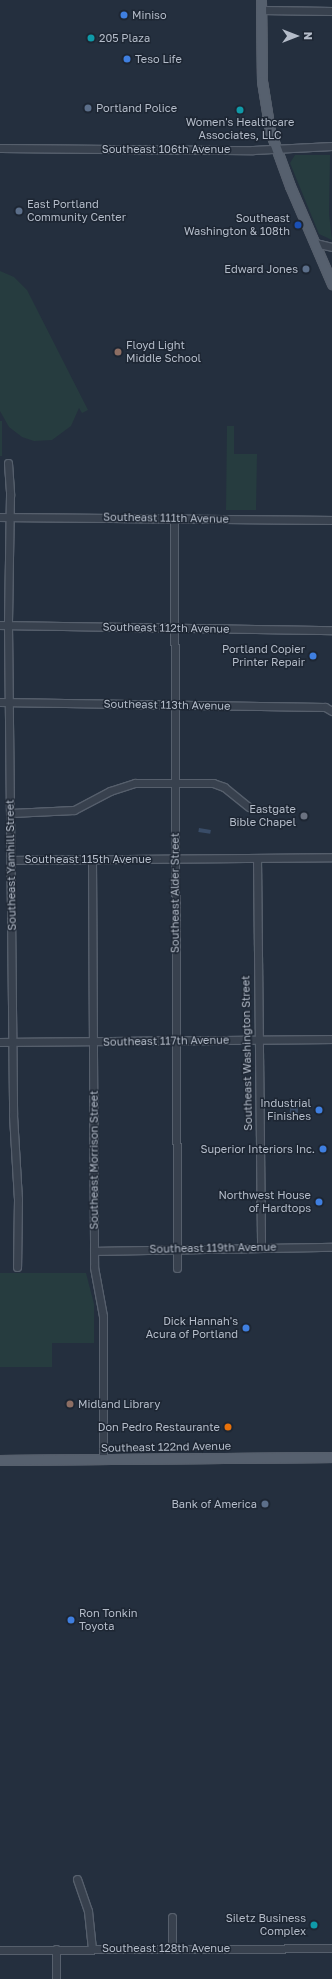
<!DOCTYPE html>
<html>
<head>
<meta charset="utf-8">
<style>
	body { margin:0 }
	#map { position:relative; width:332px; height:1979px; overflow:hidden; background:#242f3e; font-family:"Golos Text",sans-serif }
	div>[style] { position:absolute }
	.green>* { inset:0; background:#263c3f; transform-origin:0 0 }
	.water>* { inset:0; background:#394c67; transform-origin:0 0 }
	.roads { filter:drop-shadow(1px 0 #565f6c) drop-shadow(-1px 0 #565f6c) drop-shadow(0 1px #565f6c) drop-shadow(0 -1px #565f6c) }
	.minor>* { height:7px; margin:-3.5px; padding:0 3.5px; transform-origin:3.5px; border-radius:3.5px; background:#38414e }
	.major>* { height:9px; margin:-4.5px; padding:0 4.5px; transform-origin:4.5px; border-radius:4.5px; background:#56606e }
	.dots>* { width:11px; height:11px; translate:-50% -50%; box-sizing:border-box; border:2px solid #1d2633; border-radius:50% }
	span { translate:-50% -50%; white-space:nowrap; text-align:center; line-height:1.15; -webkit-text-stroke:3px #1d2633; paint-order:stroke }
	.poi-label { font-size:11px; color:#b4bcc9 }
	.left { translate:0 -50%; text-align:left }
	.right { translate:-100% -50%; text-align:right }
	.street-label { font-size:11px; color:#b4bcc9 }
	.north { position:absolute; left:276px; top:16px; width:40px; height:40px; -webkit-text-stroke:3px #1d2633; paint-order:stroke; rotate:90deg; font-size:11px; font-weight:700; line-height:16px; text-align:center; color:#b4bcc9 }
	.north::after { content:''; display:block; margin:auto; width:14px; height:18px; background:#b4bcc9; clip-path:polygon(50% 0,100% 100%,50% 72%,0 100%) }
</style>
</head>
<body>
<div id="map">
	<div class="green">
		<div style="clip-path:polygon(295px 155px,330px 155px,329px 214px,332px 240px,319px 234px,290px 163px)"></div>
		<div style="clip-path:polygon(0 271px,14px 277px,27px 290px,88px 410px,82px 413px,79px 408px,71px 426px,52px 440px,34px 441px,22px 437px,9px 427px,0 411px)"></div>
		<div style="left:0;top:421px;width:2px;height:35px"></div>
		<div style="clip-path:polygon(227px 426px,234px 426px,234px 454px,257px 454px,256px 510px,226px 510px)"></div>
		<div style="clip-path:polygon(0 1273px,86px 1273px,94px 1304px,94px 1343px,52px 1343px,52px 1367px,0 1367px)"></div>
	</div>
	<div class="water">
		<div style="left:199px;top:828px;width:12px;height:4px;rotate:9deg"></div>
		<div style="clip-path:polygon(291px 1103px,298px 1103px,298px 1116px,289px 1116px)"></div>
	</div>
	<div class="roads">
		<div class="minor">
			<div style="left:261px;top:10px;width:71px;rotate:0.8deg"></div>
			<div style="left:0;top:148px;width:253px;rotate:0.5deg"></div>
			<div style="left:253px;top:150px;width:79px;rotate:-2.9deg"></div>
			<div style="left:315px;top:243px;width:17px;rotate:13deg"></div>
			<div style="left:8px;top:463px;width:32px;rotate:86deg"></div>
			<div style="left:10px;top:495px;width:130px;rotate:90.9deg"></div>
			<div style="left:8px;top:625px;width:490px;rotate:89.4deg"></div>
			<div style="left:13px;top:1115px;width:84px;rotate:86.6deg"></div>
			<div style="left:18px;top:1199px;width:68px;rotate:90.8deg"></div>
			<div style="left:0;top:517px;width:332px;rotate:0.5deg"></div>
			<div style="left:174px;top:519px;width:749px;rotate:89.77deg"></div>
			<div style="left:0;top:625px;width:332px;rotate:0.9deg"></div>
			<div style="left:0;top:702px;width:325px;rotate:0.9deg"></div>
			<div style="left:325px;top:707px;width:8px;rotate:30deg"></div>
			<div style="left:11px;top:813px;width:63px;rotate:-2.7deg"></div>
			<div style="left:74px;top:810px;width:41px;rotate:-27.8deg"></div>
			<div style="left:110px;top:791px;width:26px;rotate:-18deg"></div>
			<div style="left:135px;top:783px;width:78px"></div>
			<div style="left:213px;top:783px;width:12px;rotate:20deg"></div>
			<div style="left:224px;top:787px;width:32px;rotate:39deg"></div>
			<div style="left:257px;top:858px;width:389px;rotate:89.4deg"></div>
			<div style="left:92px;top:859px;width:408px;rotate:89.7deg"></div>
			<div style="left:94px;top:1267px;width:50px;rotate:79.6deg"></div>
			<div style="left:103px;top:1316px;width:144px;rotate:90deg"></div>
			<div style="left:11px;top:860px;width:321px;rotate:-0.5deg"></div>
			<div style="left:0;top:1042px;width:332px;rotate:-0.5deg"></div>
			<div style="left:94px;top:1251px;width:238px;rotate:-1deg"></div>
			<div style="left:77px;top:1879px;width:34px;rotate:71deg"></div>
			<div style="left:88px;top:1911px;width:37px;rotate:84deg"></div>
			<div style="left:172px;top:1917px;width:30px;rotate:90deg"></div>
			<div style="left:56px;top:1949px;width:30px;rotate:90deg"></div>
			<div style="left:0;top:1950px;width:332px;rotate:-0.3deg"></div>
		</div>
		<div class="major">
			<div style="left:261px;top:0;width:81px;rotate:89.3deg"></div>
			<div style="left:262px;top:81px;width:51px;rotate:80.9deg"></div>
			<div style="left:270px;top:131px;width:59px;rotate:70deg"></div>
			<div style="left:290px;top:186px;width:107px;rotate:66.8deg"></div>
			<div style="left:0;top:1460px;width:332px;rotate:-0.5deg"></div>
		</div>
	</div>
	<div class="dots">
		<div style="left:124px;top:15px;background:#3f7fe0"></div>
		<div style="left:91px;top:38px;background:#0f9aa8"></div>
		<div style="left:127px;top:59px;background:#3f7fe0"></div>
		<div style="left:88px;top:108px;background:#5c6f8a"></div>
		<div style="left:240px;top:110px;background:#0f9aa8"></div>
		<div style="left:19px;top:211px;background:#5c6f8a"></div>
		<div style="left:298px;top:225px;background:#1a4fb4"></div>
		<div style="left:306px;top:269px;background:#5c6f8a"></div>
		<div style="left:118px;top:352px;background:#8d6e63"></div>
		<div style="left:313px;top:656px;background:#3f7fe0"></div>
		<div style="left:304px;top:816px;background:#6b7280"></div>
		<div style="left:319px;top:1110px;background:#3f7fe0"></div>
		<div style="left:323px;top:1149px;background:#3f7fe0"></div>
		<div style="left:319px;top:1202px;background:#3f7fe0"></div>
		<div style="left:246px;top:1328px;background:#3f7fe0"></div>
		<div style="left:70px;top:1404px;background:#8d6e63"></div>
		<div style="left:228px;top:1427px;background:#e8710a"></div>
		<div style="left:265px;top:1504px;background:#5c6f8a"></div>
		<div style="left:71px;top:1620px;background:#3f7fe0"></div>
		<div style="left:314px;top:1925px;background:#0f9aa8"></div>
	</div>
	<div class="poi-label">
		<span class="left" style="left:132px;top:15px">Miniso</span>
		<span class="left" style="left:99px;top:38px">205 Plaza</span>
		<span class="left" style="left:135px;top:59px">Teso Life</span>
		<span class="left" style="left:96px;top:108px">Portland Police</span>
		<span style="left:240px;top:129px">Women's Healthcare<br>Associates, LLC</span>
		<span class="left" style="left:27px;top:211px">East Portland<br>Community Center</span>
		<span class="right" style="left:290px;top:225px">Southeast<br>Washington &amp; 108th</span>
		<span class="right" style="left:298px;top:269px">Edward Jones</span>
		<span class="left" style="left:126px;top:352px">Floyd Light<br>Middle School</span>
		<span class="right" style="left:305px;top:656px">Portland Copier<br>Printer Repair</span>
		<span class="right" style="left:296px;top:816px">Eastgate<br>Bible Chapel</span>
		<span class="right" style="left:311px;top:1110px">Industrial<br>Finishes</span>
		<span class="right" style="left:315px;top:1149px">Superior Interiors Inc.</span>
		<span class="right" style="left:311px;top:1202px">Northwest House<br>of Hardtops</span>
		<span class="right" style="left:238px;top:1328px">Dick Hannah's<br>Acura of Portland</span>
		<span class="left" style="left:78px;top:1404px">Midland Library</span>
		<span class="right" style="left:220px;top:1427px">Don Pedro Restaurante</span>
		<span class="right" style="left:257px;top:1504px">Bank of America</span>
		<span class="left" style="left:79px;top:1620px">Ron Tonkin<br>Toyota</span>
		<span class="right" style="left:306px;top:1925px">Siletz Business<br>Complex</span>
	</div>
	<div class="street-label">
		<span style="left:166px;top:149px">Southeast 106th Avenue</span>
		<span style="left:166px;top:518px;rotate:1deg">Southeast 111th Avenue</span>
		<span style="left:166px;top:628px;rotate:1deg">Southeast 112th Avenue</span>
		<span style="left:167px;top:705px;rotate:1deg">Southeast 113th Avenue</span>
		<span style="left:88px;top:859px">Southeast 115th Avenue</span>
		<span style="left:11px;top:865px;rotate:-91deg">Southeast Yamhill Street</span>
		<span style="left:175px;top:893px;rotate:-90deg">Southeast Alder Street</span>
		<span style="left:166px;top:1041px;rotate:-1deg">Southeast 117th Avenue</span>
		<span style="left:247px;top:1053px;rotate:-91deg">Southeast Washington Street</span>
		<span style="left:94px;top:1160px;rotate:-90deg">Southeast Morrison Street</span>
		<span style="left:213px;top:1248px;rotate:-1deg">Southeast 119th Avenue</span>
		<span style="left:166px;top:1447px;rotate:-1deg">Southeast 122nd Avenue</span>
		<span style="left:166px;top:1948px">Southeast 128th Avenue</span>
	</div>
	<div class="north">N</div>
</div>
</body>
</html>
